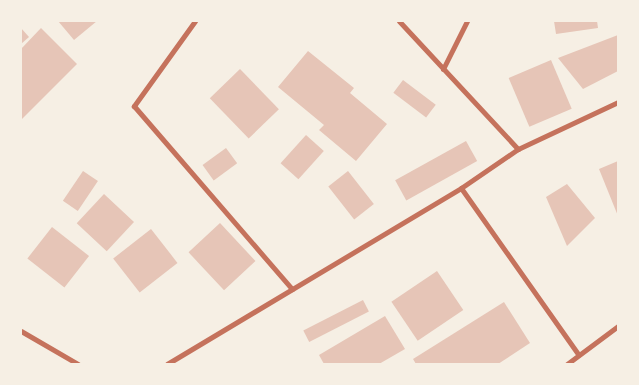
<!DOCTYPE html>
<html>
<head>
<meta charset="utf-8">
<style>
	body { margin:0 }
	#map { position:relative; width:639px; height:385px; overflow:hidden; background:#f6efe4; font-family:Karla,sans-serif }
	div>[style] { position:absolute }
	.building>* { inset:0; background:#e6c5b7; transform-origin:0 0 }
	.minor>* { height:5px; margin:-2.5px; padding:0 2.5px; transform-origin:2.5px; border-radius:2.5px; background:#c5725c }
	span { translate:-50% -50%; white-space:nowrap; text-align:center; line-height:1.15; -webkit-text-stroke:4.5px #f6efe4; paint-order:stroke }
	.frame { position:absolute; inset:0; border:22px solid #f6efe4; pointer-events:none }
</style>
</head>
<body>
<div id="map">
	<div class="building">
		<div style="clip-path:polygon(58px 21px,97px 21px,74px 40px)"></div>
		<div style="clip-path:polygon(554px 21px,597px 21px,598px 28px,556px 34px)"></div>
		<div style="clip-path:polygon(21px 28px,29px 37px,21px 44px)"></div>
		<div style="clip-path:polygon(41px 28px,77px 64px,21px 120px,21px 49px)"></div>
		<div style="clip-path:polygon(618px 35px,618px 71px,583px 89px,558px 58px)"></div>
		<div style="clip-path:polygon(308px 51px,354px 88px,350px 93px,387px 124px,356px 161px,319px 130px,324px 125px,278px 87px)"></div>
		<div style="left:551px;top:60px;width:53px;height:46px;rotate:67deg"></div>
		<div style="left:240px;top:69px;width:56px;height:42px;rotate:46deg"></div>
		<div style="left:403px;top:80px;width:41px;height:16px;rotate:37deg"></div>
		<div style="left:306px;top:135px;width:24px;height:38px;rotate:42deg"></div>
		<div style="left:466px;top:141px;width:23px;height:81px;rotate:61deg"></div>
		<div style="left:226px;top:148px;width:19px;height:29px;rotate:54deg"></div>
		<div style="clip-path:polygon(618px 161px,618px 216px,599px 169px)"></div>
		<div style="left:83px;top:171px;width:18px;height:36px;rotate:34deg"></div>
		<div style="left:348px;top:171px;width:42px;height:25px;rotate:52deg"></div>
		<div style="clip-path:polygon(567px 184px,595px 218px,567px 246px,546px 197px)"></div>
		<div style="left:104px;top:194px;width:41px;height:40px;rotate:43deg"></div>
		<div style="left:220px;top:223px;width:52px;height:43px;rotate:47deg"></div>
		<div style="left:52px;top:227px;width:47px;height:40px;rotate:38deg"></div>
		<div style="left:151px;top:229px;width:43px;height:48px;rotate:52deg"></div>
		<div style="left:437px;top:271px;width:47px;height:55px;rotate:56deg"></div>
		<div style="left:363px;top:300px;width:13px;height:67px;rotate:63deg"></div>
		<div style="clip-path:polygon(504px 302px,530px 343px,498px 364px,416px 364px,413px 359px)"></div>
		<div style="clip-path:polygon(385px 316px,405px 349px,379px 364px,324px 364px,319px 355px)"></div>
	</div>
	<div class="minor">
		<div style="left:195px;top:21px;width:105px;rotate:125.7deg"></div>
		<div style="left:134px;top:106px;width:242px;rotate:49.2deg"></div>
		<div style="left:399px;top:21px;width:175px;rotate:47.1deg"></div>
		<div style="left:443px;top:69px;width:54px;rotate:-63.4deg"></div>
		<div style="left:461px;top:188px;width:204px;rotate:54.8deg"></div>
		<div style="left:21px;top:331px;width:66px;rotate:30.1deg"></div>
		<div style="left:167px;top:364px;width:343px;rotate:-30.9deg"></div>
		<div style="left:461px;top:188px;width:69px;rotate:-34.4deg"></div>
		<div style="left:518px;top:149px;width:110px;rotate:-25.2deg"></div>
		<div style="left:567px;top:364px;width:64px;rotate:-36.7deg"></div>
	</div>
	<div class="frame"></div>
</div>
</body>
</html>
